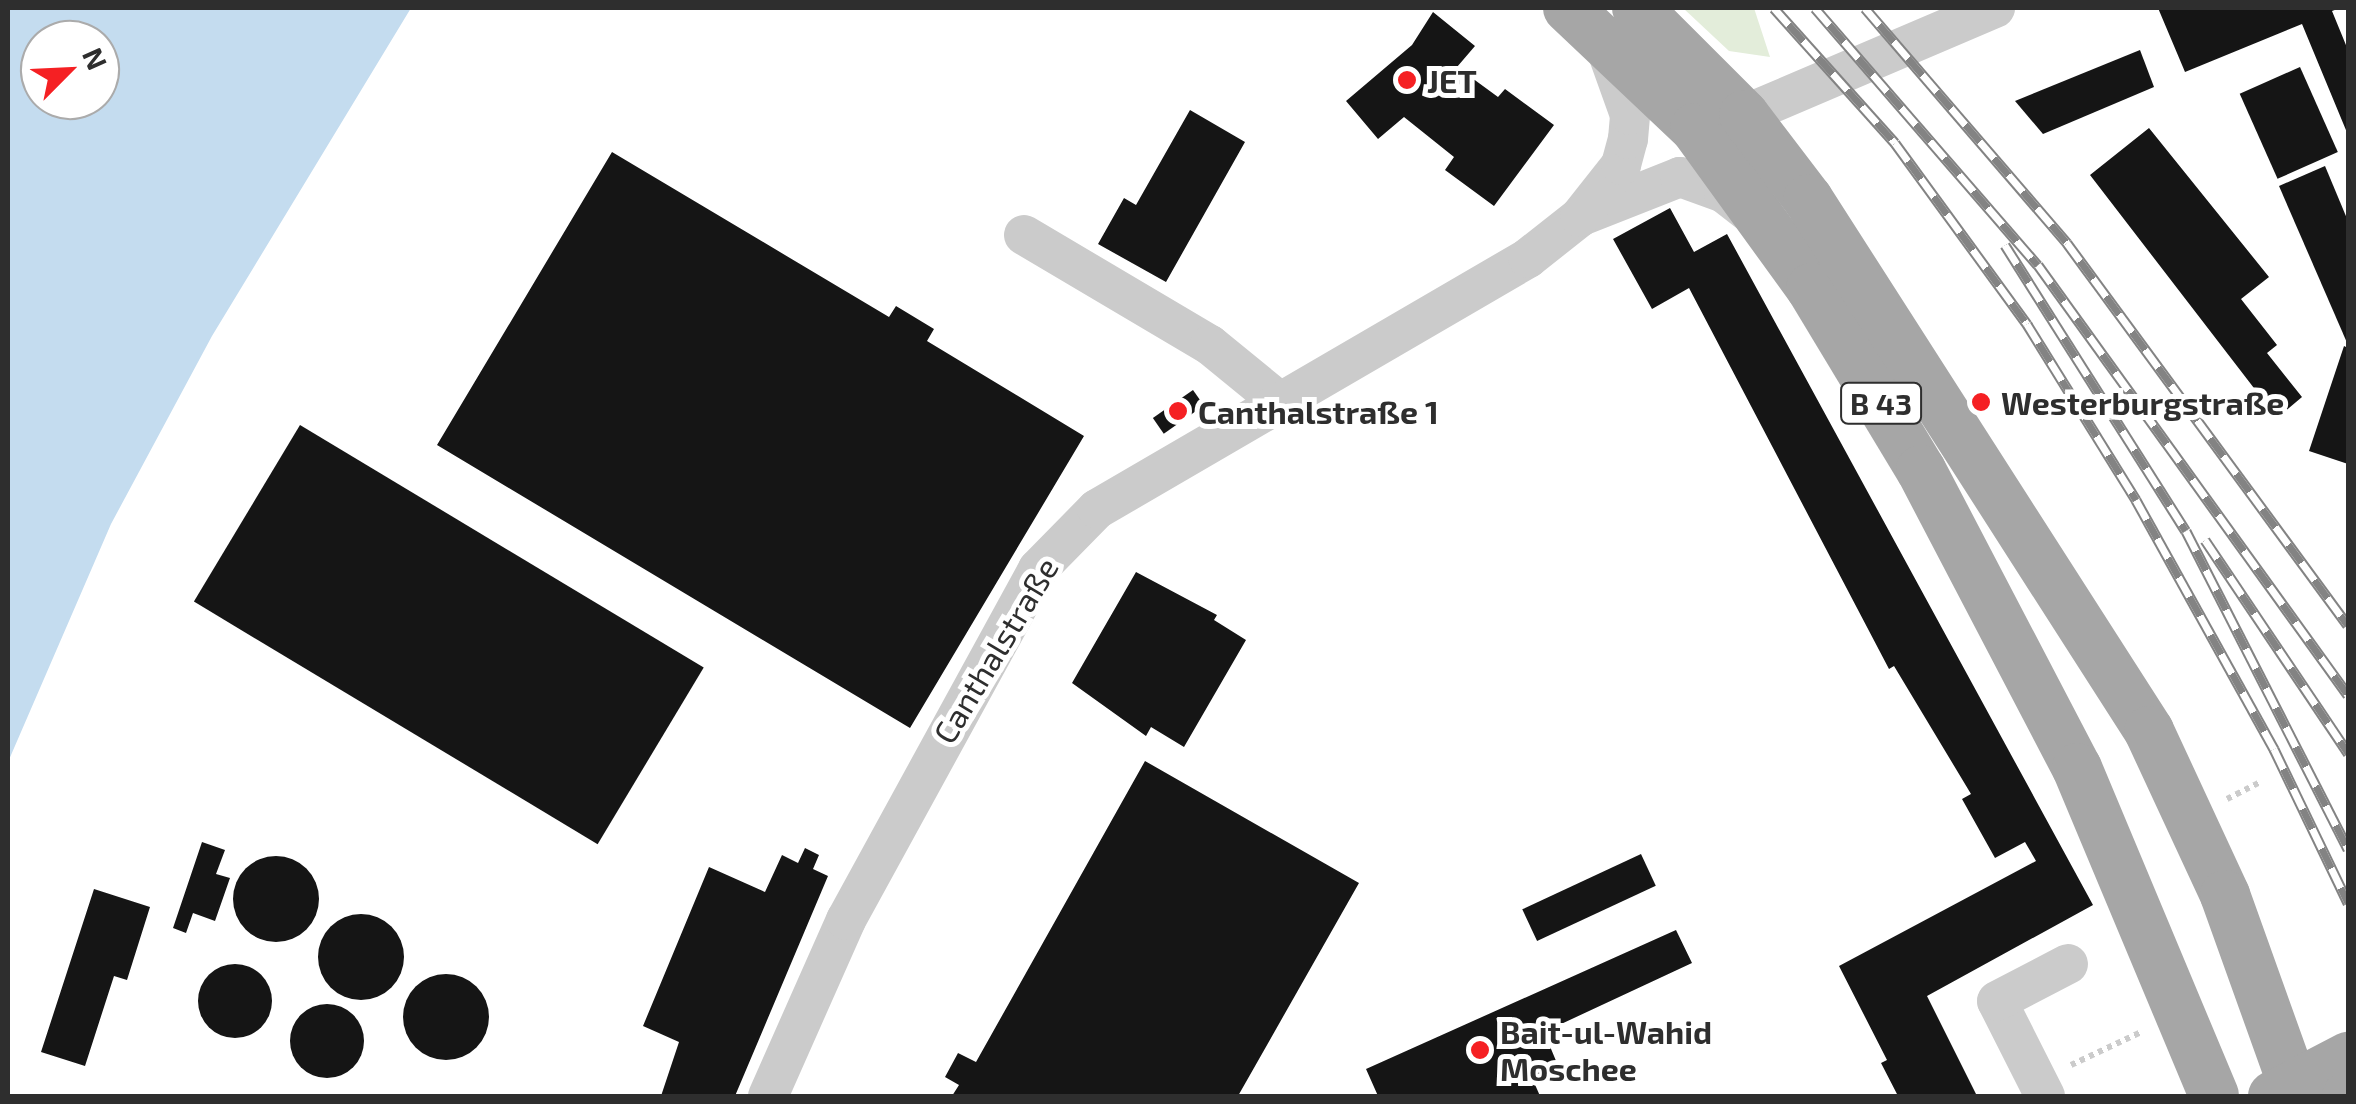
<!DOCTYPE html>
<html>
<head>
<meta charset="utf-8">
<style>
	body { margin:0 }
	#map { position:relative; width:2356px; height:1104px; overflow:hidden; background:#fff; font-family:"Exo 2",sans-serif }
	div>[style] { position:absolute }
	.green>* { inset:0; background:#e3edda }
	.water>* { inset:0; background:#c4dcef }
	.building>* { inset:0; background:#151515; transform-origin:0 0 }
	.round { border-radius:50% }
	.path>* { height:6px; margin-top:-3px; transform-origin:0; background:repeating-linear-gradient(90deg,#cbcbcb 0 5px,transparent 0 10px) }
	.minor>* { height:40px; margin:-20px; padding:0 20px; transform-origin:20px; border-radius:20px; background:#cbcbcb }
	.major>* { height:50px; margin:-25px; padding:0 25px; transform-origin:25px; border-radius:25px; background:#a6a6a6 }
	.rail>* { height:11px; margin-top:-5.5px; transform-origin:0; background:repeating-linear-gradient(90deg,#fff 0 22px,#838383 0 44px); box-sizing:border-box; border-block:2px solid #838383 }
	.dots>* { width:28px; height:28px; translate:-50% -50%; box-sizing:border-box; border:5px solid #fff; border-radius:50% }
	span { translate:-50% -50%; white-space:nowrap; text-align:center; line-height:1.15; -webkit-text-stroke:10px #fff; paint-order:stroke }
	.shield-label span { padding:2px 8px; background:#fff; border:2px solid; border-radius:8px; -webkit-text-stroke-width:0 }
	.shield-label { font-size:30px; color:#2e2e2e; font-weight:700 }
	.poi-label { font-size:32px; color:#2e2e2e; font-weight:700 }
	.left { translate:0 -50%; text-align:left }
	.street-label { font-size:32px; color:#2e2e2e }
	.frame { position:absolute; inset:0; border:10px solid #2e2e2e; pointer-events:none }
	.north { position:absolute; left:20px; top:20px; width:100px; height:100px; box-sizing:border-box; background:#fff; border:2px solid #ababab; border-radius:50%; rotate:66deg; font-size:28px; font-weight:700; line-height:40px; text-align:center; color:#2e2e2e }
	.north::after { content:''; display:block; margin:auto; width:35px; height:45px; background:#f52023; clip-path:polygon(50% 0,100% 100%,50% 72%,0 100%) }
</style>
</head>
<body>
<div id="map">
	<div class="green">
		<div style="clip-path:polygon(1683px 8px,1754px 8px,1770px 57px,1729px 51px)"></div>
	</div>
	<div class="water">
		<div style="clip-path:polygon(evenodd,8px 8px,411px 8px,212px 336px,111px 524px,8px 762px,8px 8px,40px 40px,100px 40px,100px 100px,40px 100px,40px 40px)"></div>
	</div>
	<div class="building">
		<div style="clip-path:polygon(2158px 8px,2340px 8px,2332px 11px,2348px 50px,2348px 135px,2302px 24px,2185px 72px)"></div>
		<div style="clip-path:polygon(1433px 12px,1475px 46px,1457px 67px,1498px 97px,1505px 89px,1554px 125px,1494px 206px,1445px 170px,1454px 157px,1404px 117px,1378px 139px,1346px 101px,1412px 45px)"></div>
		<div style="clip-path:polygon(2140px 50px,2154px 87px,2043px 134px,2015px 101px)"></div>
		<div style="left:2300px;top:67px;width:93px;height:66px;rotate:66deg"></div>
		<div style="clip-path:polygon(1190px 110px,1245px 142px,1166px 282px,1098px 244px,1124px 198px,1136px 205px)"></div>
		<div style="clip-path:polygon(2149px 128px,2269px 277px,2241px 299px,2277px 345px,2267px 353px,2302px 397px,2277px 418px,2090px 175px)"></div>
		<div style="clip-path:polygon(612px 152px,889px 317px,896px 306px,934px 329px,927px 341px,1084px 436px,910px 728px,437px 445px)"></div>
		<div style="clip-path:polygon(2325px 166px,2348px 221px,2348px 345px,2279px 186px)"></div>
		<div style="clip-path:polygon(1670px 208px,1694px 252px,1727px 234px,2093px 905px,1927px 996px,1977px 1096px,1898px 1096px,1881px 1063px,1887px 1060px,1839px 966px,2036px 861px,2025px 842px,1995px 858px,1962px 799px,1971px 794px,1894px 666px,1889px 669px,1689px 288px,1652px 309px,1613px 239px)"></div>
		<div style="clip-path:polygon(2344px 346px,2348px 348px,2348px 464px,2309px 451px)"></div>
		<div style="left:1193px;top:390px;width:19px;height:49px;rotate:55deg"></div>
		<div style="left:300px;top:425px;width:471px;height:206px;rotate:31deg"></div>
		<div style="clip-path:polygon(1136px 572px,1217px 615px,1214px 620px,1246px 640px,1184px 747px,1151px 727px,1146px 736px,1072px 683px)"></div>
		<div style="clip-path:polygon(1145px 761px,1359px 883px,1238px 1096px,952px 1096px,959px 1085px,945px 1077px,958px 1053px,976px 1062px)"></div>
		<div style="clip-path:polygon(202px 842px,225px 850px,216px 874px,230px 878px,215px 921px,193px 913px,186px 933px,173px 928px)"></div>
		<div style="clip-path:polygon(805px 848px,819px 855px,813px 869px,828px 876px,735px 1096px,661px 1096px,679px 1042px,643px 1026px,709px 867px,765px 892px,782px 855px,798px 863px)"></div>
		<div style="left:1641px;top:854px;width:35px;height:131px;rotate:65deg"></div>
		<div class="round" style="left:233px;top:856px;width:86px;height:86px"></div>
		<div style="clip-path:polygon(94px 889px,150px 907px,127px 980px,114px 976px,85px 1066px,41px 1052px)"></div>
		<div class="round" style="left:318px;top:914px;width:86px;height:86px"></div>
		<div style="clip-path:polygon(1676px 930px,1692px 963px,1544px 1032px,1559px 1068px,1533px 1080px,1540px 1096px,1378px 1096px,1366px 1069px)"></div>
		<div class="round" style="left:198px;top:964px;width:74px;height:74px"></div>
		<div class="round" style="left:403px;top:974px;width:86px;height:86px"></div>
		<div class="round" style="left:290px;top:1004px;width:74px;height:74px"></div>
	</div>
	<div class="path">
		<div style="left:2227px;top:799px;width:36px;rotate:-27deg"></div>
		<div style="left:2071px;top:1065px;width:77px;rotate:-25.2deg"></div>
	</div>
	<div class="minor">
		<div style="left:1744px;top:115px;width:273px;rotate:-23.1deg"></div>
		<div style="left:1584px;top:215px;width:103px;rotate:-21.6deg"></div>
		<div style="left:1680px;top:177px;width:47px;rotate:20deg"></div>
		<div style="left:1724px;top:193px;width:31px;rotate:38deg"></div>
		<div style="left:1024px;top:235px;width:216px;rotate:30.6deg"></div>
		<div style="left:1210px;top:345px;width:90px;rotate:39.2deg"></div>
		<div style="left:768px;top:1096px;width:193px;rotate:-66.1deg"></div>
		<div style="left:846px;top:920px;width:400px;rotate:-61.3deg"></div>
		<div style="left:1038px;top:569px;width:84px;rotate:-45.5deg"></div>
		<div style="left:1097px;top:509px;width:499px;rotate:-30.2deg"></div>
		<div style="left:1528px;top:258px;width:66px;rotate:-38.3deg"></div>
		<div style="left:1580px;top:217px;width:66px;rotate:-51.7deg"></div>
		<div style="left:1621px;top:165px;width:27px;rotate:-75deg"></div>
		<div style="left:1628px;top:139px;width:24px;rotate:-85deg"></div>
		<div style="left:1630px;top:115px;width:71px;rotate:-109.7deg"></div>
		<div style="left:2045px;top:1096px;width:106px;rotate:-116.8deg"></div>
		<div style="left:1997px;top:1001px;width:80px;rotate:-27.5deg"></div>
	</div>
	<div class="major">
		<div style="left:1568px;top:8px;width:175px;rotate:43.4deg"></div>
		<div style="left:1695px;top:128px;width:198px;rotate:54.1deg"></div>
		<div style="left:1811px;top:288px;width:213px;rotate:58.9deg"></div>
		<div style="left:1921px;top:470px;width:336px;rotate:62.4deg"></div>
		<div style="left:2077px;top:768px;width:355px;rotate:67.3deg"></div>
		<div style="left:1637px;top:8px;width:151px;rotate:45deg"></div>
		<div style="left:1744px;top:115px;width:106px;rotate:52.7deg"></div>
		<div style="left:1808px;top:199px;width:632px;rotate:57.34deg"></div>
		<div style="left:2149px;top:731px;width:181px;rotate:65.1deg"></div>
		<div style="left:2225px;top:895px;width:214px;rotate:70.3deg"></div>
		<div style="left:2273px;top:1096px;width:85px;rotate:-27.5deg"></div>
		<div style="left:2347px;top:1096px;width:1px"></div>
	</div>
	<div class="rail">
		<div style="left:1774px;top:8px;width:181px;rotate:48.1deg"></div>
		<div style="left:1895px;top:143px;width:224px;rotate:53.9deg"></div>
		<div style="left:2027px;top:324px;width:207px;rotate:58.2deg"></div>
		<div style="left:2136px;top:500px;width:285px;rotate:61deg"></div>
		<div style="left:2274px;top:749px;width:171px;rotate:64.3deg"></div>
		<div style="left:1815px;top:8px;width:340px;rotate:49.1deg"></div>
		<div style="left:2038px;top:265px;width:530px;rotate:54.21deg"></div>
		<div style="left:1865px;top:8px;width:310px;rotate:49.3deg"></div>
		<div style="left:2067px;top:243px;width:474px;rotate:53.7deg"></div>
		<div style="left:2005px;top:245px;width:338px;rotate:57.7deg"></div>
		<div style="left:2186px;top:531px;width:357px;rotate:63deg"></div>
		<div style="left:2205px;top:540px;width:257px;rotate:56.1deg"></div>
	</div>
	<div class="dots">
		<div style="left:1407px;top:80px;background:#f52023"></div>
		<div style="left:1981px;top:402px;background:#f52023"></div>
		<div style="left:1178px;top:411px;background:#f52023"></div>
		<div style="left:1480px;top:1050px;background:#f52023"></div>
	</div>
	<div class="shield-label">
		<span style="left:1881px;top:403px">B 43</span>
	</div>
	<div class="poi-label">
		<span class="left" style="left:1427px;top:80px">JET</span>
		<span class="left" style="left:2001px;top:402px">Westerburgstraße</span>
		<span class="left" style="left:1198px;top:411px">Canthalstraße 1</span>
		<span class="left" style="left:1500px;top:1050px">Bait-ul-Wahid<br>Moschee</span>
	</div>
	<div class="street-label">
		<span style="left:995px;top:650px;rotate:-59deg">Canthalstraße</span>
	</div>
	<div class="frame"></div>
	<div class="north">N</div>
</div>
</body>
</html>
